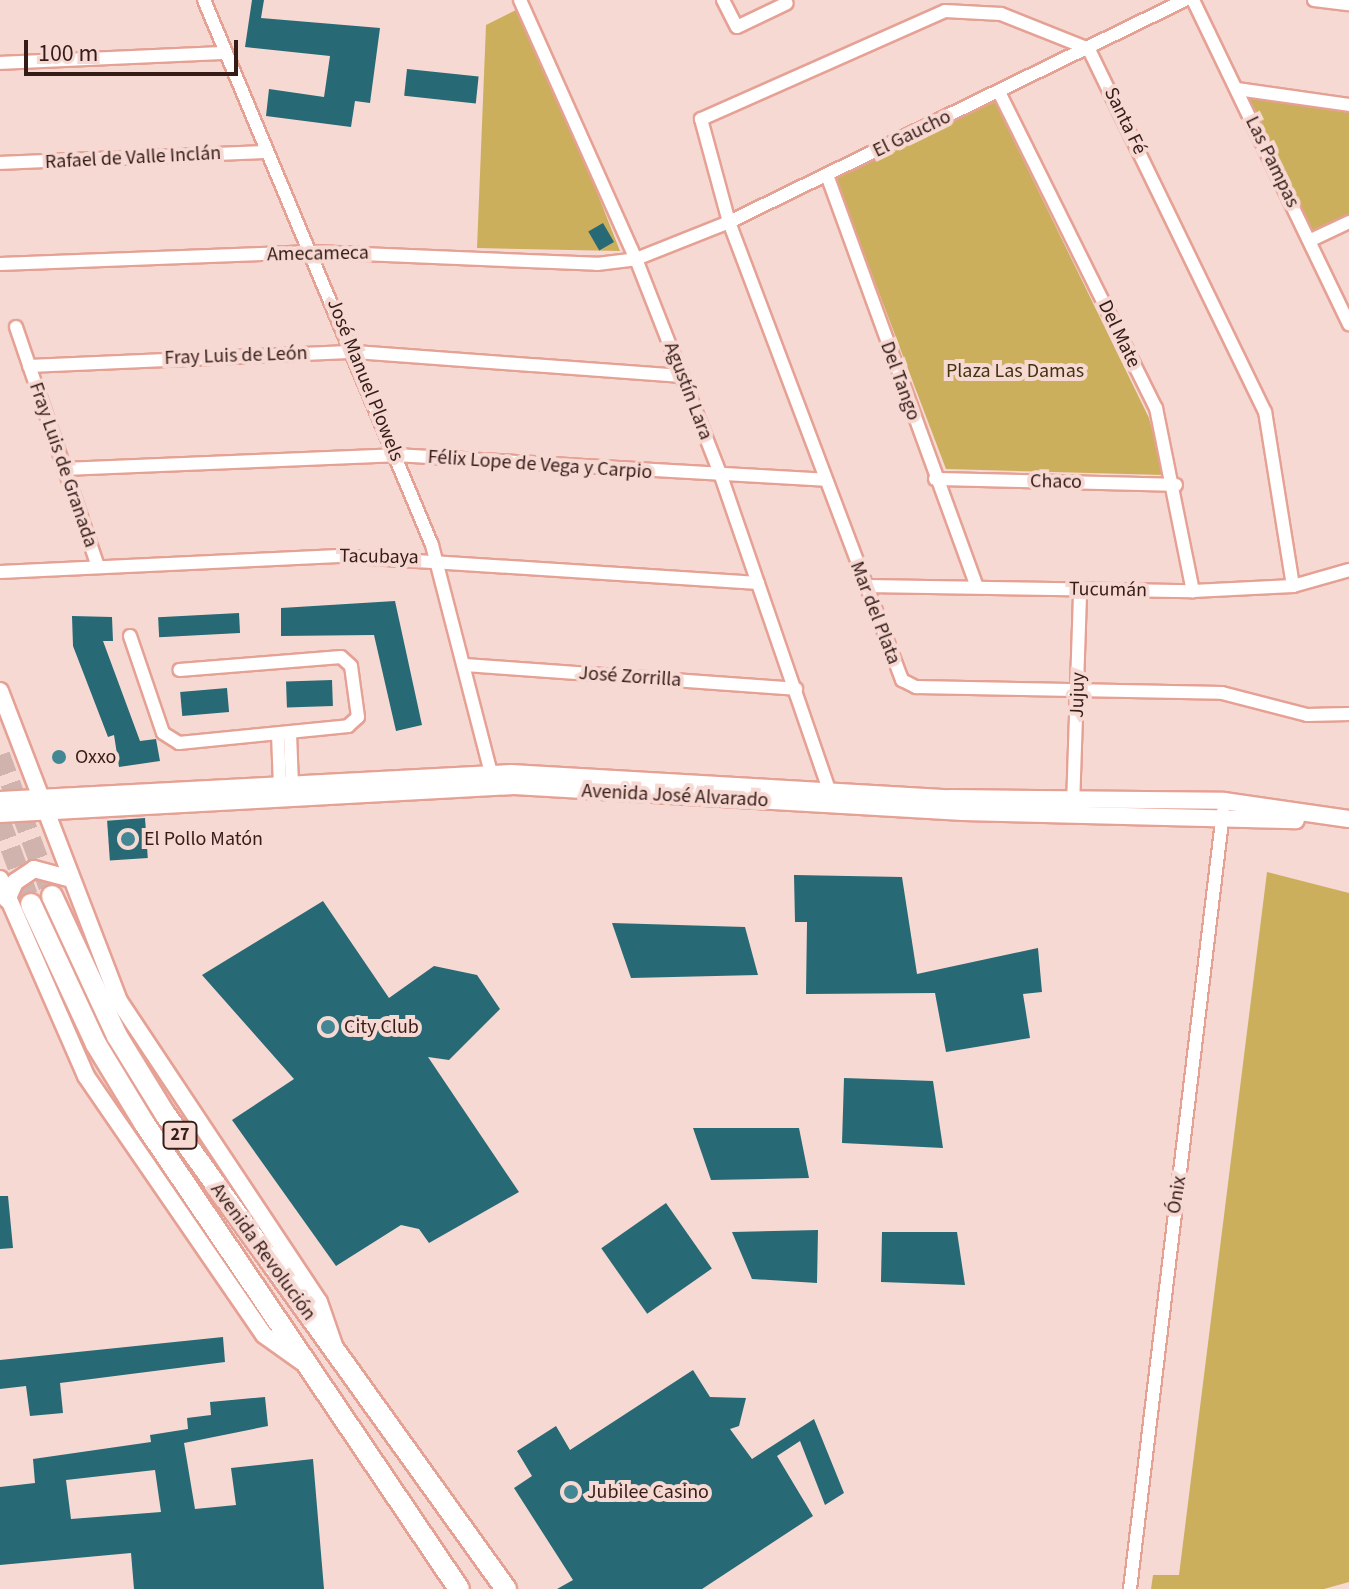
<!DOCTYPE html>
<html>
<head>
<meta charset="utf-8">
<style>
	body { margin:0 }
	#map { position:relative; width:1349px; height:1589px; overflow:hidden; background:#f7d9d3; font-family:"Source Sans 3",sans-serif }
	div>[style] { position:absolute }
	.green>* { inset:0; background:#ccaf5c }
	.building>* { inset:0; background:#276a75; transform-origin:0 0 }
	.primary-tunnel>* { height:20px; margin-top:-10px; transform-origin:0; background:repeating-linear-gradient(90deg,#d0b3ad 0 20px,transparent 0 30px) }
	.roads { filter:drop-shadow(2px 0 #e6a195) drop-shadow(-2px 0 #e6a195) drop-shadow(0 2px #e6a195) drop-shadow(0 -2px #e6a195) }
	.minor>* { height:12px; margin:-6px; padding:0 6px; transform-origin:6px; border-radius:6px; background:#fff }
	.tertiary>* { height:16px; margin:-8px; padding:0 8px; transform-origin:8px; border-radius:8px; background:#fff }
	.primary>* { height:20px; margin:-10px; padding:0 10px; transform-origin:10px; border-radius:10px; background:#fff }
	.dots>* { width:22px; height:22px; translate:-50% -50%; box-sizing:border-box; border:4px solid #f7d9d3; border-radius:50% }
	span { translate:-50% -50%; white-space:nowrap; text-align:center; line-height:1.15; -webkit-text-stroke:8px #f7d9d3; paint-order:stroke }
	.shield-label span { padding:2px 6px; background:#f7d9d3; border:2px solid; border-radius:6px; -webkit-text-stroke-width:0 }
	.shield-label { font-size:18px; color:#361c17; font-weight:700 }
	.street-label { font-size:20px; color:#361c17 }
	.park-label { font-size:20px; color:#41340f }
	.poi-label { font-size:20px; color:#361c17 }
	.left { translate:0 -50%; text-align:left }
	.scale { position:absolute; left:24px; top:40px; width:214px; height:36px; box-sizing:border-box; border:4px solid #361c17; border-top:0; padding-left:10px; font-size:24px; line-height:28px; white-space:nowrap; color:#361c17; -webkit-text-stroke:6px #f7d9d3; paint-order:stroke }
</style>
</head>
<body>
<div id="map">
	<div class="green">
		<div style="clip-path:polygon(524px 6px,620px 251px,477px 248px,486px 25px)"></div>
		<div style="clip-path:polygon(1237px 89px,1349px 105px,1349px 222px,1311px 240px)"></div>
		<div style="clip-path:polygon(995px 102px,1149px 418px,1164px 475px,946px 469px,835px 177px)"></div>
		<div style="clip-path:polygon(1267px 872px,1349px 893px,1349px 1582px,1324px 1589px,1151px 1589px,1153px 1575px,1179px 1575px)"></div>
	</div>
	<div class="building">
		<div style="clip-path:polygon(252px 0,264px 0,261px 18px,380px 28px,370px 103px,355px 101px,351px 127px,266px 116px,269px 89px,324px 97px,330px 56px,245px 47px)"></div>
		<div style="left:407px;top:69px;width:72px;height:27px;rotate:6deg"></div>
		<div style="left:603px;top:223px;width:22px;height:17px;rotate:60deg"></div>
		<div style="clip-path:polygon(395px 601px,422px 725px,396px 731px,374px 635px,281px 636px,281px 608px)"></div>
		<div style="left:239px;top:613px;width:20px;height:81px;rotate:87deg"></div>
		<div style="clip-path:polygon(72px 616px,112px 617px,113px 641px,103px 641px,140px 741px,156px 739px,160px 761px,119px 767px,114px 735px,108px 737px,73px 646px)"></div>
		<div style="left:332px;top:680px;width:26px;height:46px;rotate:88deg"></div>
		<div style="left:227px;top:688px;width:24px;height:47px;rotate:85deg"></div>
		<div style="left:145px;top:818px;width:40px;height:38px;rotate:86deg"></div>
		<div style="clip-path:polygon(794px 875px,902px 877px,917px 974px,1038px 948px,1042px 992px,1023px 994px,1030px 1038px,946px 1052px,935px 993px,806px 994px,807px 922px,795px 922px)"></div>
		<div style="clip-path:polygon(323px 901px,389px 998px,434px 966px,477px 975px,500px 1009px,449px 1060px,428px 1057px,519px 1192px,429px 1243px,419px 1229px,401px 1225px,336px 1266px,232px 1120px,294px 1079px,202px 975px)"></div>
		<div style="clip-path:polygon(612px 923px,745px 927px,758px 975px,631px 978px)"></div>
		<div style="clip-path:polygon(844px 1078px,933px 1081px,943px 1148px,842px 1143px)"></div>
		<div style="clip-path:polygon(693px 1128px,799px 1128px,809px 1178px,711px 1180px)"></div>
		<div style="clip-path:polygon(0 1196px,8px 1196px,13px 1248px,0 1249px)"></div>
		<div style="left:666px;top:1203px;width:80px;height:79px;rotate:55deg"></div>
		<div style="clip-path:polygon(818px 1230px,817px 1283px,752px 1279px,732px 1232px)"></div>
		<div style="clip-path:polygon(882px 1232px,957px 1232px,965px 1285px,881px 1282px)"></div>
		<div style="clip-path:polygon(223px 1337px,225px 1362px,60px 1383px,63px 1413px,30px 1416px,26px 1386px,0 1389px,0 1360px)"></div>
		<div style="clip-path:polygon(693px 1370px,710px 1397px,746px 1398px,739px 1426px,730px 1429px,752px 1459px,814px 1419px,844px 1493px,825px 1505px,800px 1441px,777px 1456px,813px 1516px,702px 1589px,557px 1589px,573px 1580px,514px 1488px,532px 1476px,517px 1451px,556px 1426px,570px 1450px)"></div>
		<div style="clip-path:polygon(evenodd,265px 1397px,268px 1426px,184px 1443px,195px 1509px,236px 1505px,231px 1468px,313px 1459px,324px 1589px,134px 1589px,131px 1553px,0 1565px,0 1487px,35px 1483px,33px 1459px,151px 1442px,150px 1435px,188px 1429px,187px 1418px,211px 1415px,210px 1402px,265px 1397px,155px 1470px,161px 1512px,71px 1519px,66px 1480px,155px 1470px)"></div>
	</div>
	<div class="primary-tunnel">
		<div style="left:0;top:755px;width:150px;rotate:69.8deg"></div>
		<div style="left:0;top:820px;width:90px;rotate:69.7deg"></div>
	</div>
	<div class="roads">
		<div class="minor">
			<div style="left:204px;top:0;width:591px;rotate:67.3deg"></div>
			<div style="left:432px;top:545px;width:236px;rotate:75.5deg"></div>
			<div style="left:520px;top:0;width:284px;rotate:65.9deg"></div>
			<div style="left:636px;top:259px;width:233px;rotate:68.6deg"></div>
			<div style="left:721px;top:476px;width:335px;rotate:71deg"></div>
			<div style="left:723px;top:0;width:30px;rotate:63deg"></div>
			<div style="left:737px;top:27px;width:55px;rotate:-25.6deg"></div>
			<div style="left:1193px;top:0;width:360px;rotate:64.3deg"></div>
			<div style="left:1314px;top:0;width:35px;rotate:7deg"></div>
			<div style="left:0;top:63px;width:222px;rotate:-2.6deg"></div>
			<div style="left:1237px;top:89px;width:113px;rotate:8.1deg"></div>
			<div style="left:999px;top:92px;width:353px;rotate:63.6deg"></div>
			<div style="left:1156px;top:408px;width:187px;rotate:78.6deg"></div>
			<div style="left:0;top:163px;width:265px;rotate:-2.4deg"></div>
			<div style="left:827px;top:175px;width:438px;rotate:70deg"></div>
			<div style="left:1311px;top:240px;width:42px;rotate:-25.3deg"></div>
			<div style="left:0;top:264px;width:314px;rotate:-2.2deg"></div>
			<div style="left:314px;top:252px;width:283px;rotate:2.4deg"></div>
			<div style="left:597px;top:264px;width:39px;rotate:-7deg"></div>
			<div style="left:636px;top:259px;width:100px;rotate:-21.7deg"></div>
			<div style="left:729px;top:222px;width:507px;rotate:-25.96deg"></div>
			<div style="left:16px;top:327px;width:250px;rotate:71.1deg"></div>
			<div style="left:29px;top:366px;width:326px;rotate:-2.5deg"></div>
			<div style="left:355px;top:352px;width:328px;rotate:4.2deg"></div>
			<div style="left:64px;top:469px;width:331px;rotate:-2.4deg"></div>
			<div style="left:395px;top:455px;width:431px;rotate:3.3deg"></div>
			<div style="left:935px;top:479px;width:241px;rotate:1.4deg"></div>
			<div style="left:0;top:572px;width:339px;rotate:-2.7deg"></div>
			<div style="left:339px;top:556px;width:420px;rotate:3.7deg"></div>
			<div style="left:866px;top:586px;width:327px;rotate:0.9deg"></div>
			<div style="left:1193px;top:591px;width:100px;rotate:-2.9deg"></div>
			<div style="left:1293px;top:586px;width:58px;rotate:-15.9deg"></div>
			<div style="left:1293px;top:586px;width:176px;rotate:-99.1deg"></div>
			<div style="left:1265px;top:412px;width:403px;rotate:-115.9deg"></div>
			<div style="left:1089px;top:49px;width:95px;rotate:-158.3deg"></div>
			<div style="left:1001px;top:14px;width:56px;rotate:-176.9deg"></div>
			<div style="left:945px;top:11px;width:267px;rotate:156.1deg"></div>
			<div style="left:701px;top:119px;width:107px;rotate:74.8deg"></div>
			<div style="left:729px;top:222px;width:490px;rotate:69.3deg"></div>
			<div style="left:902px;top:680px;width:16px;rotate:27deg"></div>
			<div style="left:916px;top:687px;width:306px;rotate:1.1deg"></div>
			<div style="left:1222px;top:693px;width:88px;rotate:14.5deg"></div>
			<div style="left:1307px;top:715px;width:42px;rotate:-1.4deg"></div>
			<div style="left:130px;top:636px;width:102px;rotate:71.2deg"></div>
			<div style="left:163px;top:733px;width:19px;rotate:32deg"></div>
			<div style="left:179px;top:743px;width:170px;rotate:-5.7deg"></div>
			<div style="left:348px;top:726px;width:13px;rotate:-42deg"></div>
			<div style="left:358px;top:717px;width:51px;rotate:-97.8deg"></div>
			<div style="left:351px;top:666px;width:13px;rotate:-138deg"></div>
			<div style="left:341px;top:657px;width:162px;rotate:175.4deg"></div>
			<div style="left:464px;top:665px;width:333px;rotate:4.1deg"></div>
			<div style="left:290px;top:733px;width:51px;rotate:87.8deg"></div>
			<div style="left:278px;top:734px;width:51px;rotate:87.8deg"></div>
			<div style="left:1073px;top:806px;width:216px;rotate:-88.1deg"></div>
			<div style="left:1130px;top:1589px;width:783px;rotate:-83.17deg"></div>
		</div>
		<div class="tertiary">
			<div style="left:0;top:691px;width:332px;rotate:69deg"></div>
			<div style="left:119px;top:1001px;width:361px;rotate:56.4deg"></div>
			<div style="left:319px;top:1302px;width:49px;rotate:70.8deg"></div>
			<div style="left:0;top:800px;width:512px;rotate:-3.02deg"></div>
			<div style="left:511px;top:773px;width:441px;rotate:3.3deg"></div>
			<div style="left:951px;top:798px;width:273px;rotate:0.6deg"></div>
			<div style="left:1224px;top:801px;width:126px;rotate:8.2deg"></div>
			<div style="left:0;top:814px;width:515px;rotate:-3.12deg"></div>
			<div style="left:514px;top:786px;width:450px;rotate:3.3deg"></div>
			<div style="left:963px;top:812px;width:333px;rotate:1.4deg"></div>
			<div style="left:0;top:879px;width:215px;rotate:66.4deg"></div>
			<div style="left:86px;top:1076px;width:314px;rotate:55.5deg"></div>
			<div style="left:264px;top:1335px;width:47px;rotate:35.4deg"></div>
			<div style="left:7px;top:900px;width:20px;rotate:-66deg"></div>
			<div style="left:15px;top:882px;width:23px;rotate:-34deg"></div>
			<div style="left:34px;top:869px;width:34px;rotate:15deg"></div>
		</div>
		<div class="primary">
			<div style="left:52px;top:896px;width:154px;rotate:65.1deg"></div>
			<div style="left:117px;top:1036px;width:92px;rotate:58.4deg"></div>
			<div style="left:165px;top:1114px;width:585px;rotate:54.33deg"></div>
			<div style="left:31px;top:904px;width:154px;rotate:65.1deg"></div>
			<div style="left:96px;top:1044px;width:92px;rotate:58.7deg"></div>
			<div style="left:144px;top:1123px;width:562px;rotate:55.94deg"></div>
		</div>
	</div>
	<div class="dots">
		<div style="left:59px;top:757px;background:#428793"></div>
		<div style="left:128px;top:839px;background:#428793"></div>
		<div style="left:328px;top:1027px;background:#428793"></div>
		<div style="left:571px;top:1492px;background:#428793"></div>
	</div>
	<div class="shield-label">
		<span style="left:180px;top:1135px">27</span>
	</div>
	<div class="street-label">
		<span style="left:1125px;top:121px;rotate:64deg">Santa Fé</span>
		<span style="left:912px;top:134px;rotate:-26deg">El Gaucho</span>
		<span style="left:133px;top:158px;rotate:-3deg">Rafael de Valle Inclán</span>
		<span style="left:1272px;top:162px;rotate:64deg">Las Pampas</span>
		<span style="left:318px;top:254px;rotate:-1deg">Amecameca</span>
		<span style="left:1119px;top:334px;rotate:64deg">Del Mate</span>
		<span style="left:236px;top:356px;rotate:-2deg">Fray Luis de León</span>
		<span style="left:365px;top:380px;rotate:68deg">José Manuel Plowels</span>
		<span style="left:900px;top:381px;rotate:70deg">Del Tango</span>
		<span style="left:688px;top:391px;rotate:69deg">Agustín Lara</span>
		<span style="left:63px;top:465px;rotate:71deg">Fray Luis de Granada</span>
		<span style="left:540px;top:465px;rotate:4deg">Félix Lope de Vega y Carpio</span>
		<span style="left:1056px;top:482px;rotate:1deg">Chaco</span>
		<span style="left:379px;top:557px;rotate:1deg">Tacubaya</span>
		<span style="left:1108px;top:590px;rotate:1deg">Tucumán</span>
		<span style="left:875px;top:613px;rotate:69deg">Mar del Plata</span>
		<span style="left:630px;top:677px;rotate:4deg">José Zorrilla</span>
		<span style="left:1078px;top:695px;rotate:-88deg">Jujuy</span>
		<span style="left:675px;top:796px;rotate:3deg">Avenida José Alvarado</span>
		<span style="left:1177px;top:1195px;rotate:-81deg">Ónix</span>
		<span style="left:263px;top:1252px;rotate:54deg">Avenida Revolución</span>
	</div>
	<div class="park-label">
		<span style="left:1015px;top:371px">Plaza Las Damas</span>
	</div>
	<div class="poi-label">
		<span class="left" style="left:75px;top:757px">Oxxo</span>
		<span class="left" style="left:144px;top:839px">El Pollo Matón</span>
		<span class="left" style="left:344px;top:1027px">City Club</span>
		<span class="left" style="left:587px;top:1492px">Jubilee Casino</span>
	</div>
	<div class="scale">100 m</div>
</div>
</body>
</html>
